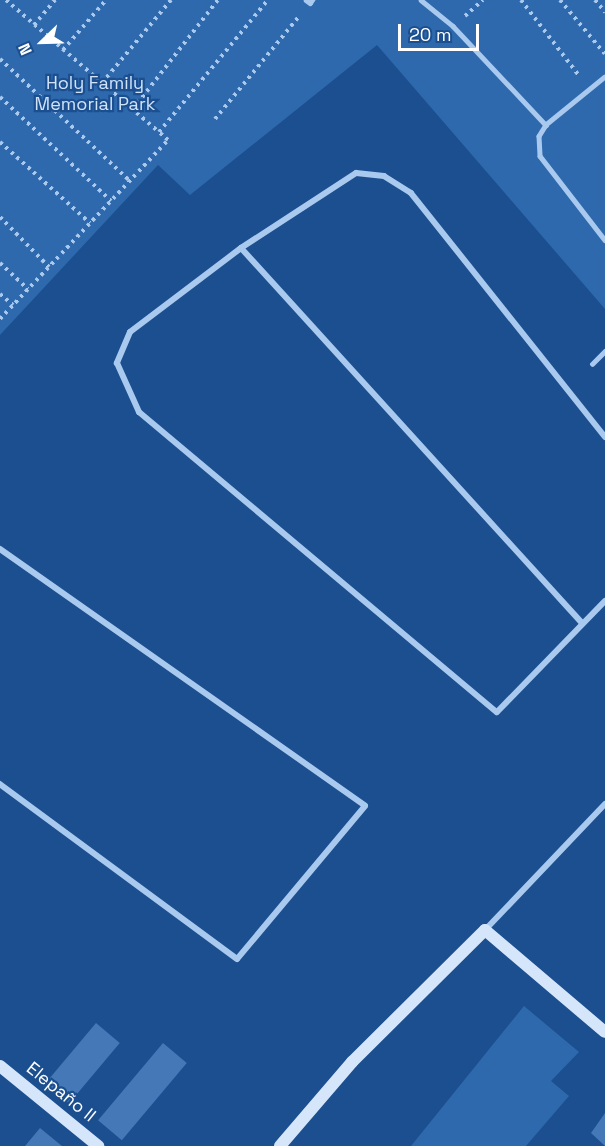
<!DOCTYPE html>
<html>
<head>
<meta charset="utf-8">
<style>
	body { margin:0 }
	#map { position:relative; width:605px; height:1146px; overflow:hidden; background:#1b4f8f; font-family:"Space Grotesk",sans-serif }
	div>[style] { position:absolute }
	.green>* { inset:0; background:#2e69ad }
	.building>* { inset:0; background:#4478b7; transform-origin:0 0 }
	.path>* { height:4px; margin-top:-2px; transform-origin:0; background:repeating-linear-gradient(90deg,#a9c9ee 0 3px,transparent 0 7.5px) }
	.lane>* { height:4.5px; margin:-2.25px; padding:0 2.25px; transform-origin:2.25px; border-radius:2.25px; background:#a9c9ee }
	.street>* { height:6px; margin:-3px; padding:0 3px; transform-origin:3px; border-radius:3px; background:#a9c9ee }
	.secondary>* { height:12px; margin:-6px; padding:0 6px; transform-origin:6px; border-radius:6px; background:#d6e6fa }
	span { translate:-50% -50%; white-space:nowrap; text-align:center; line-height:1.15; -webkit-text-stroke:4.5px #1b4f8f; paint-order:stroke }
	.park-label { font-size:18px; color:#cfe3fa }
	.street-label { font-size:18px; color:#fff }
	.north { position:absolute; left:12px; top:12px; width:60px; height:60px; -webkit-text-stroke:4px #1b4f8f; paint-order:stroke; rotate:247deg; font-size:16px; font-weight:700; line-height:24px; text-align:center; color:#fff }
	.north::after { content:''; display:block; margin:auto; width:21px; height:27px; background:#fff; clip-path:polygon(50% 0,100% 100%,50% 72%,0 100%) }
	.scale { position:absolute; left:398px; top:24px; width:81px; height:27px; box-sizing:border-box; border:3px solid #fff; border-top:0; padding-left:8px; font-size:18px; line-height:21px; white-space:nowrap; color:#fff; -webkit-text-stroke:4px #1b4f8f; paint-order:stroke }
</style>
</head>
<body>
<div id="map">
	<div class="green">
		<div style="clip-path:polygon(0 0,605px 0,605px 309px,377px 45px,190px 195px,158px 165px,0 335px)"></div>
		<div style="clip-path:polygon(524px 1006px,579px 1052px,551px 1081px,569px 1096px,526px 1146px,411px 1146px)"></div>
	</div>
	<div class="building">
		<div style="left:96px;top:1023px;width:31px;height:79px;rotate:40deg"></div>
		<div style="left:163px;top:1043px;width:31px;height:101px;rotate:40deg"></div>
		<div style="clip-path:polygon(605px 1113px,605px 1146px,591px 1133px)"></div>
		<div style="clip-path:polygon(40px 1128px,62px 1146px,25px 1146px)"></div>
	</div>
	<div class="path">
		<div style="left:6px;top:0;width:202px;rotate:40.8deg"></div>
		<div style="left:521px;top:0;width:97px;rotate:52.5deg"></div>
		<div style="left:560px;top:0;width:70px;rotate:50.2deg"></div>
		<div style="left:595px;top:0;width:16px;rotate:50deg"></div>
		<div style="left:465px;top:16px;width:24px;rotate:-42deg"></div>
		<div style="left:34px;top:25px;width:33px;rotate:-50deg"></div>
		<div style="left:63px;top:50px;width:66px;rotate:-49.3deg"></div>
		<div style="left:0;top:59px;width:178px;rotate:43.2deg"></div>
		<div style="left:102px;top:83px;width:108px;rotate:-50.3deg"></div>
		<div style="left:0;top:97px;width:152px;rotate:43.1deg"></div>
		<div style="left:133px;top:109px;width:138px;rotate:-52.1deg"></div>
		<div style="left:215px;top:119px;width:134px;rotate:-50.7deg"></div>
		<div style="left:0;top:142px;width:121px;rotate:42deg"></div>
		<div style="left:0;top:217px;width:70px;rotate:45.6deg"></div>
		<div style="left:0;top:263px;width:38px;rotate:43deg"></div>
		<div style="left:0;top:294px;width:17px;rotate:40deg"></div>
		<div style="left:0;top:319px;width:245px;rotate:-46.8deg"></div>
		<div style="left:168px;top:140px;width:12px;rotate:-138deg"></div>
		<div style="left:159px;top:132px;width:171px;rotate:-50.5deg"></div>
	</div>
	<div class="lane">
		<div style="left:306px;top:0;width:5px;rotate:37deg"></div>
		<div style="left:310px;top:3px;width:4px;rotate:-56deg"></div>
		<div style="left:421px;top:0;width:41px;rotate:39.1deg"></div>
		<div style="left:453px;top:26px;width:136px;rotate:46.8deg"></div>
		<div style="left:605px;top:77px;width:76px;rotate:140.9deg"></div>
		<div style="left:546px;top:125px;width:13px;rotate:122deg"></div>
		<div style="left:539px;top:136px;width:20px;rotate:87deg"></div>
		<div style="left:540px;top:156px;width:106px;rotate:52.3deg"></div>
		<div style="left:592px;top:364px;width:18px;rotate:-45deg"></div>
	</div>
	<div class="street">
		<div style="left:241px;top:248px;width:507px;rotate:47.72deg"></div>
		<div style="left:605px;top:437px;width:312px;rotate:-128.5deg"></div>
		<div style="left:411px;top:193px;width:32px;rotate:-148deg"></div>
		<div style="left:384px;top:176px;width:28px;rotate:-174deg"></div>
		<div style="left:356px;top:173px;width:137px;rotate:146.9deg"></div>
		<div style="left:241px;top:248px;width:139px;rotate:142.9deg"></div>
		<div style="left:130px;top:332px;width:34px;rotate:113deg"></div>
		<div style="left:117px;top:363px;width:54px;rotate:65.8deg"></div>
		<div style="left:139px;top:412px;width:467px;rotate:40deg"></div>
		<div style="left:497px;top:712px;width:155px;rotate:-45.8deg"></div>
		<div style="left:0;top:549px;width:446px;rotate:35.1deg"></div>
		<div style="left:365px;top:806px;width:199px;rotate:129.9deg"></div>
		<div style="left:237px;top:959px;width:295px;rotate:-143.6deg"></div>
		<div style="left:485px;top:930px;width:174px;rotate:-46.4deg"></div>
	</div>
	<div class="secondary">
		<div style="left:0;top:1066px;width:127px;rotate:39.2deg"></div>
		<div style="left:280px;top:1146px;width:111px;rotate:-49.4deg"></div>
		<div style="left:352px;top:1062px;width:187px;rotate:-44.8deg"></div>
		<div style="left:485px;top:930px;width:157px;rotate:40.4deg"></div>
	</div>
	<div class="park-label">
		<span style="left:95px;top:94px">Holy Family<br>Memorial Park</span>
	</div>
	<div class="street-label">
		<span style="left:61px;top:1092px;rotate:39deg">Elepaño II</span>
	</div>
	<div class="north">N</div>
	<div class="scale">20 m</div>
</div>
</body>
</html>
